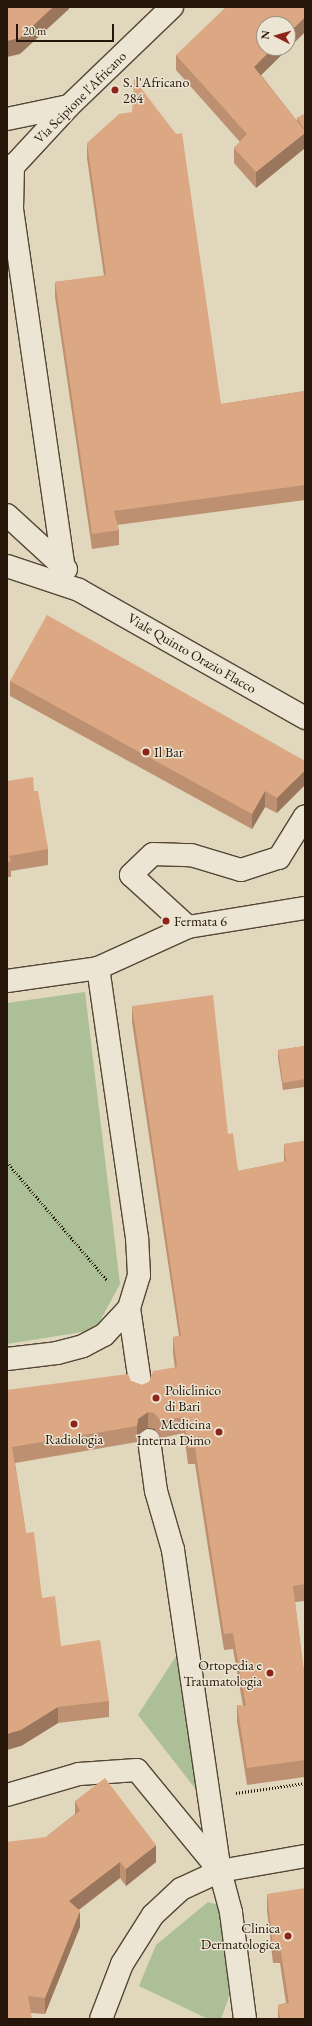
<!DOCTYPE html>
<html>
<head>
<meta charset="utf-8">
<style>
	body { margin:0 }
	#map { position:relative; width:312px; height:2026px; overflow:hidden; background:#e1d7bc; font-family:"EB Garamond",serif }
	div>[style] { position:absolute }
	.green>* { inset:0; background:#acbf96 }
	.path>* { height:2.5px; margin-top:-1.25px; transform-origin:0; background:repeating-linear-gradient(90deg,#261509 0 1px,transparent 0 3px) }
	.roads { filter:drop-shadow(1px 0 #554636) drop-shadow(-1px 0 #554636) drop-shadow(0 1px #554636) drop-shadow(0 -1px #554636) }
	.minor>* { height:22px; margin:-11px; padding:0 11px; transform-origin:11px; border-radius:11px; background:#ece5d3 }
	.wall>* { inset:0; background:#bc9071 }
	.shaded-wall>* { inset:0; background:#99765c }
	.building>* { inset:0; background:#dba883 }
	.dots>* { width:11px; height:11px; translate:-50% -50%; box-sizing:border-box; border:2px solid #ece5d3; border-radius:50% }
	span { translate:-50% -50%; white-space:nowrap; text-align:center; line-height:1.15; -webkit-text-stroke:3px #ece5d3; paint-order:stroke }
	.poi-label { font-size:14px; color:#261509 }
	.left { translate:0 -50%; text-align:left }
	.right { translate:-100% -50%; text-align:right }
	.street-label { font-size:14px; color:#261509 }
	.frame { position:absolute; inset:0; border:8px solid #261509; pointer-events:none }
	.north { position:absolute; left:256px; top:16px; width:40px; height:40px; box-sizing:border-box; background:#ece5d3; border:1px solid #9d9282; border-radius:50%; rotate:276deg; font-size:11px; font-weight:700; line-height:16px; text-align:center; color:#261509 }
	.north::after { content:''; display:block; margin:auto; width:14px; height:18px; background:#8f2418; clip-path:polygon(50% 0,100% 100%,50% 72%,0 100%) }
	.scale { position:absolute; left:16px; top:24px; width:98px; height:18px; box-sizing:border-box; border:2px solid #261509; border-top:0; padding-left:5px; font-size:12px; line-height:14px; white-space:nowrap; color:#261509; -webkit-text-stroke:3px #ece5d3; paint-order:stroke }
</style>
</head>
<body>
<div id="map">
	<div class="green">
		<div style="clip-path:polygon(85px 992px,120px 1284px,95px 1330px,7px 1344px,7px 1003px)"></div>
		<div style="clip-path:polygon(180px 1650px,199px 1786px,194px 1787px,138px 1715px)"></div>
		<div style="clip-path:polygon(208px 1902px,219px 1905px,230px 1994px,221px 2019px,208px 2019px,139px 1986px,156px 1945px)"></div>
	</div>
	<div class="path">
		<div style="left:7px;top:1162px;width:156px;rotate:49.7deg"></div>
		<div style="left:236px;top:1793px;width:70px;rotate:-8.2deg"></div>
	</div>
	<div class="roads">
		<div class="minor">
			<div style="left:7px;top:119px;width:63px;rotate:-11.8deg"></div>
			<div style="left:13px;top:165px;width:44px;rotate:91.3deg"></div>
			<div style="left:12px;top:209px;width:359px;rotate:81.8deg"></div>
			<div style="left:7px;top:173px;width:91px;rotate:-47.2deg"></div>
			<div style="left:69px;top:106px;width:143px;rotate:-43.9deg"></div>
			<div style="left:7px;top:515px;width:80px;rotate:42.5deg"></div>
			<div style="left:7px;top:566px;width:76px;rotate:18.4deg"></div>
			<div style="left:79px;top:590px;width:260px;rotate:29.5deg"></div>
			<div style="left:188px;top:927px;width:77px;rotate:-137.6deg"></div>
			<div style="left:131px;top:875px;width:30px;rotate:-44deg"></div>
			<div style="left:153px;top:854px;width:38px;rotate:2deg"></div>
			<div style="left:191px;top:855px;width:52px;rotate:16.7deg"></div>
			<div style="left:241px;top:870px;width:40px;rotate:-18deg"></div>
			<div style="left:279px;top:858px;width:49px;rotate:-58.2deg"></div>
			<div style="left:7px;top:981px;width:92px;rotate:-8.1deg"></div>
			<div style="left:98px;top:968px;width:99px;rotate:-24.5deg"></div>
			<div style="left:188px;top:927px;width:119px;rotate:-9.2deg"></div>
			<div style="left:129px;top:1308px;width:82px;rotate:81.6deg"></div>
			<div style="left:7px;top:1359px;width:50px;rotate:-6.8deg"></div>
			<div style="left:57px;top:1353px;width:27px;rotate:-15deg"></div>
			<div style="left:83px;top:1346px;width:24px;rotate:-28deg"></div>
			<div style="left:104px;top:1335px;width:37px;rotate:-47deg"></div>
			<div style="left:129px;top:1308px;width:34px;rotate:-73deg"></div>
			<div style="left:139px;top:1275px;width:37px;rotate:-93deg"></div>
			<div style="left:137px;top:1238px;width:273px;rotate:-98.2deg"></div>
			<div style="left:149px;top:1440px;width:51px;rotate:82.2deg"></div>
			<div style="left:156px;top:1491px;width:61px;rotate:73.9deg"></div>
			<div style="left:173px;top:1550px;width:324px;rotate:81.7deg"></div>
			<div style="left:7px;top:1795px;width:75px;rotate:-16.3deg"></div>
			<div style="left:79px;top:1774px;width:58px;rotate:-3.9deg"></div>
			<div style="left:137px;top:1770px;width:129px;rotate:50.6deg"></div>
			<div style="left:101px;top:2019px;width:59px;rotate:-69.1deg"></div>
			<div style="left:122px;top:1964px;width:58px;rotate:-57.7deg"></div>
			<div style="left:153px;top:1915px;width:38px;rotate:-43deg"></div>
			<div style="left:181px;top:1889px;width:43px;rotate:-24.8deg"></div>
			<div style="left:245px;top:2019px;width:108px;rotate:-97.5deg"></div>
			<div style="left:231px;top:1912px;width:42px;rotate:-105deg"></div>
			<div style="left:220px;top:1871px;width:86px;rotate:-10deg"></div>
		</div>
	</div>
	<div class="wall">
		<div style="clip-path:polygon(305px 7px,305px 32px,261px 75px,297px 121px,297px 118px,305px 114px,305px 148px,256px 188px,234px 163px,234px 148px,240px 142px,176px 70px,176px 55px)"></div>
		<div style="clip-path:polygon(87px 143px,221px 404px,305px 391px,305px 500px,117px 525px,119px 530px,119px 545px,92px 549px,55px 297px,55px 282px,104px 276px,87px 158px)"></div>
		<div style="clip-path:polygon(10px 681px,305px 761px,277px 813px,265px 807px,252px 829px,10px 696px)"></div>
		<div style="clip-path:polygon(7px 781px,34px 791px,48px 849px,48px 865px,11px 871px,11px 877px,7px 877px)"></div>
		<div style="clip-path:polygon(132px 1006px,228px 1134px,238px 1171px,284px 1162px,284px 1144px,305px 1141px,305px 1601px,295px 1602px,305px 1680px,305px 1777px,247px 1785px,237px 1721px,237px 1705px,243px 1706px,233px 1649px,224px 1650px,195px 1464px,188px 1464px,184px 1433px,161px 1438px,154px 1429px,148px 1428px,138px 1435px,137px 1442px,15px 1463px,26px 1533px,42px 1598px,61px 1646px,109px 1701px,109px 1717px,58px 1723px,21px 1746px,7px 1390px,131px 1381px,142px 1385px,149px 1382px,175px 1368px,173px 1353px,173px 1337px,179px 1336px,132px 1022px)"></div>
		<div style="clip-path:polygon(305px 1046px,305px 1087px,283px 1090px,278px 1058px,278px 1050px)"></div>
		<div style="clip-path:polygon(75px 1801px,156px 1862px,126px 1886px,120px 1878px,79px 1910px,80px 1927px,45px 2014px,31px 2013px,7px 2019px,46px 1837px,75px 1814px)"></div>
		<div style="clip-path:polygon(267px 1894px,305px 2019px,278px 2019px,278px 2005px,286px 2003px,280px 1963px,273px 1963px,267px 1910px)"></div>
	</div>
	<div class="shaded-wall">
		<div style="clip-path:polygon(53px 7px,69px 7px,69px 9px,20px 54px,7px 57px,7px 41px)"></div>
		<div style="clip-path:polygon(305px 17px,305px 32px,254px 82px,254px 67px,273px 48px,288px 48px,288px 34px)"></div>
		<div style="clip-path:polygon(305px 133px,305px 148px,256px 188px,256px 172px)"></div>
		<div style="clip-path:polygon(305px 770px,305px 785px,277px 813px,277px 798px)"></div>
		<div style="clip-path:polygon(265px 791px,265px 807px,252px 829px,252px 814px)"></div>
		<div style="clip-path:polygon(148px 1412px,148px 1428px,138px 1435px,137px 1442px,137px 1426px,138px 1419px)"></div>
		<div style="clip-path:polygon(58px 1707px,58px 1723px,21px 1746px,7px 1750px,7px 1734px)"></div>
		<div style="clip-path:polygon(156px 1845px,156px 1862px,126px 1886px,126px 1869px)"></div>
		<div style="clip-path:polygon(120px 1862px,120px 1878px,69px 1917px,69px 1901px)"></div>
		<div style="clip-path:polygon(80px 1911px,80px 1927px,45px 2014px,45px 1998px)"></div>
	</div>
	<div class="building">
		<div style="clip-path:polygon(7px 7px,53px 7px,20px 38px,7px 41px)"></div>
		<div style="clip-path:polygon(226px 7px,305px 7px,305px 17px,288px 34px,288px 24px,264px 24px,264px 48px,273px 48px,254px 67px,305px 131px,305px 133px,256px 172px,234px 148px,247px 134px,176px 55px)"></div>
		<div style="clip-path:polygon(134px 79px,176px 134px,182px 133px,221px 404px,305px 391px,305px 485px,114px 511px,119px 530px,92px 534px,55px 282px,106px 275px,87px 143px,119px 114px,132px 112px)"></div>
		<div style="clip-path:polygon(305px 114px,305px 130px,297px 118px)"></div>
		<div style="clip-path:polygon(47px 615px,305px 761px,305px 770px,277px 798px,265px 791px,252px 814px,10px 681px)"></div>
		<div style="clip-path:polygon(33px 777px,34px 791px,38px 791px,48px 849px,9px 856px,11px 861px,7px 862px,7px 781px)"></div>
		<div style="clip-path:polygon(213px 995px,228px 1134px,233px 1133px,238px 1171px,286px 1161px,284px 1144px,305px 1141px,305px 1584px,293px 1586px,305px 1680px,305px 1760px,247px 1768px,237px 1705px,246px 1706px,233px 1633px,224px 1634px,195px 1448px,188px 1448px,184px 1417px,161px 1421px,154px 1413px,148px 1412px,138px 1419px,137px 1426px,12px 1447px,26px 1533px,34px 1532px,42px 1598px,55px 1596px,61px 1646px,100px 1640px,109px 1701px,58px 1707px,21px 1730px,7px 1734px,7px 1390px,128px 1374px,131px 1381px,142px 1385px,149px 1382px,153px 1371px,177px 1367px,173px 1337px,181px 1336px,132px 1006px)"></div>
		<div style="clip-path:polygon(305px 1046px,305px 1079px,283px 1083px,278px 1050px)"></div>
		<div style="clip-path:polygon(105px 1778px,156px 1845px,126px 1869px,120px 1862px,69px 1901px,80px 1911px,45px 1998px,28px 1996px,32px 2019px,7px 2019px,7px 1842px,46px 1837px,80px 1811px,75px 1801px)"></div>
		<div style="clip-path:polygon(305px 1888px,305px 2019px,280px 2019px,278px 2005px,289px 2003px,280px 1946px,273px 1947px,267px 1894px)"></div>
	</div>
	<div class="dots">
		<div style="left:115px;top:90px;background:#8f2418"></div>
		<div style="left:146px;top:752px;background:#8f2418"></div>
		<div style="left:166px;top:921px;background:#8f2418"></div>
		<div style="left:156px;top:1398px;background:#8f2418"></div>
		<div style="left:74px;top:1424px;background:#8f2418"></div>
		<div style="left:219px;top:1432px;background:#8f2418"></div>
		<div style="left:270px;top:1673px;background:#8f2418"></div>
		<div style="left:288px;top:1936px;background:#8f2418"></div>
	</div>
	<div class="poi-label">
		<span class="left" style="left:123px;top:90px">S. l'Africano<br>284</span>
		<span class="left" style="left:154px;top:752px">Il Bar</span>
		<span class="left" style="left:174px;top:921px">Fermata 6</span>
		<span class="left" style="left:165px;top:1398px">Policlinico<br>di Bari</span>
		<span class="right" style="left:211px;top:1432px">Medicina<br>Interna Dimo</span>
		<span style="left:74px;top:1439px">Radiologia</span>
		<span class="right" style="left:262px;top:1673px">Ortopedia e<br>Traumatologia</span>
		<span class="right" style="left:280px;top:1936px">Clinica<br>Dermatologica</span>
	</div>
	<div class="street-label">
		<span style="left:80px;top:97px;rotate:-45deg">Via Scipione l'Africano</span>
		<span style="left:192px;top:653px;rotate:30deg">Viale Quinto Orazio Flacco</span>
	</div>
	<div class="frame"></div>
	<div class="north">N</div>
	<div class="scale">20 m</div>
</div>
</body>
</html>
